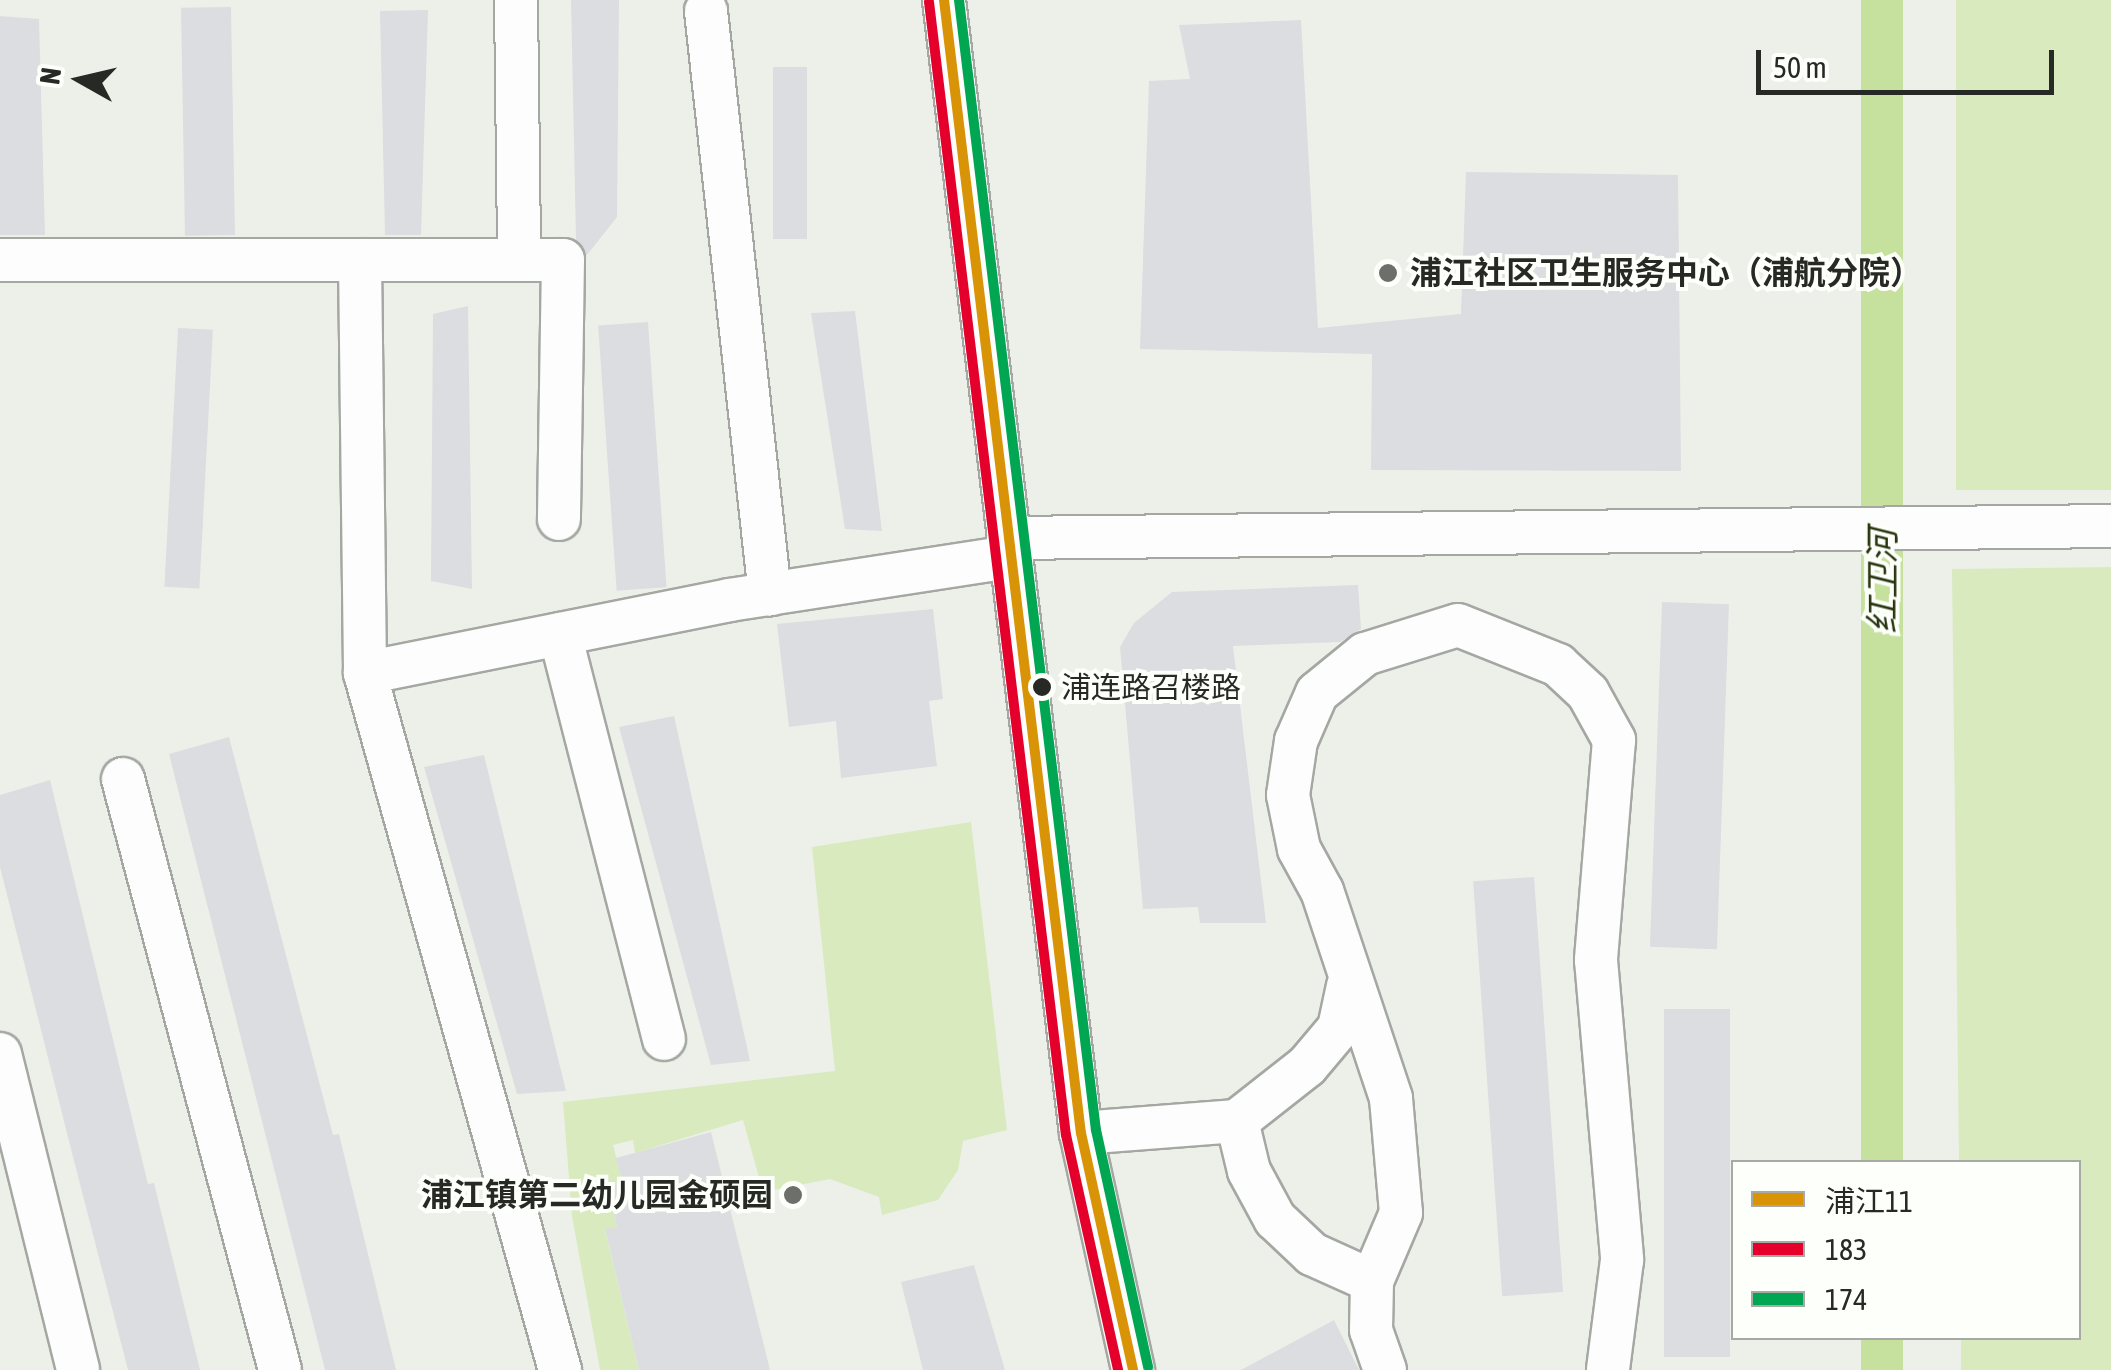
<!DOCTYPE html>
<html>
<head>
<meta charset="utf-8">
<style>
	body { margin:0 }
	#map { position:relative; width:2111px; height:1370px; overflow:hidden; background:#edf0e9; font-family:"Asap Condensed","Noto Sans SC",sans-serif }
	div>[style] { position:absolute }
	.green>* { inset:0; background:#d9eabf; transform-origin:0 0 }
	.canal>* { height:42px; margin:-21px; padding:0 21px; transform-origin:21px; border-radius:21px; background:#c6e19d }
	.building>* { inset:0; background:#dbdde0; transform-origin:0 0 }
	.roads { filter:drop-shadow(2px 0 #a4a7a2) drop-shadow(-2px 0 #a4a7a2) drop-shadow(0 2px #a4a7a2) drop-shadow(0 -2px #a4a7a2) }
	.minor>* { height:42px; margin:-21px; padding:0 21px; transform-origin:21px; border-radius:21px; background:#fcfdfc }
	.bus-1>* { height:10px; margin:-5px; padding:0 5px; transform-origin:5px; border-radius:5px; background:#d89306 }
	.bus-2>* { height:10px; margin:-5px; padding:0 5px; transform-origin:5px; border-radius:5px; background:#e4002b }
	.bus-3>* { height:10px; margin:-5px; padding:0 5px; transform-origin:5px; border-radius:5px; background:#00a651 }
	.dots>* { width:28px; height:28px; translate:-50% -50%; box-sizing:border-box; border:5px solid #fdfffa; border-radius:50% }
	span { translate:-50% -50%; white-space:nowrap; text-align:center; line-height:1.15; -webkit-text-stroke:8px #fdfffa; paint-order:stroke }
	.bus-label { font-size:30px; color:#272925 }
	.left { translate:0 -50%; text-align:left }
	.poi-label { font-size:32px; color:#272925; font-weight:700 }
	.right { translate:-100% -50%; text-align:right }
	.water-label { font-size:35px; color:#27340e; font-style:italic }
	.legend { position:absolute; left:1731px; top:1160px; width:350px; height:180px; box-sizing:border-box; background:#fdfffa; border:2px solid #a7a9a5; margin:0; padding:12px 18px; list-style:none; font-size:30px; color:#272925 }
	.legend li { display:flex; align-items:center; gap:20px; height:50px }
	.legend b { width:50px; border:2px solid #a7a9a5 }
	.north { position:absolute; left:30px; top:30px; width:100px; height:100px; -webkit-text-stroke:8px #fdfffa; paint-order:stroke; rotate:278deg; font-size:28px; font-weight:700; line-height:40px; text-align:center; color:#272925 }
	.north::after { content:''; display:block; margin:auto; width:35px; height:45px; background:#272925; clip-path:polygon(50% 0,100% 100%,50% 72%,0 100%) }
	.scale { position:absolute; left:1756px; top:50px; width:298px; height:45px; box-sizing:border-box; border:5px solid #272925; border-top:0; padding-left:12px; font-size:30px; line-height:35px; white-space:nowrap; color:#272925; -webkit-text-stroke:8px #fdfffa; paint-order:stroke }
</style>
</head>
<body>
<div id="map">
	<div class="green">
		<div style="left:1956px;top:0;width:155px;height:490px"></div>
		<div style="clip-path:polygon(2111px 567px,2111px 1370px,1961px 1370px,1961px 1338px,2078px 1338px,2078px 1162px,1959px 1162px,1952px 569px)"></div>
		<div style="clip-path:polygon(971px 822px,1007px 1130px,963px 1141px,958px 1170px,938px 1200px,882px 1215px,879px 1197px,830px 1179px,763px 1192px,743px 1120px,635px 1153px,633px 1140px,613px 1145px,623px 1183px,607px 1187px,617px 1227px,605px 1230px,639px 1370px,600px 1370px,572px 1216px,563px 1102px,835px 1071px,812px 847px)"></div>
	</div>
	<div class="canal">
		<div style="left:1882px;top:0;width:1162px;rotate:90deg"></div>
		<div style="left:1882px;top:1370px;width:32px;rotate:-90deg"></div>
	</div>
	<div class="building">
		<div style="clip-path:polygon(571px 0,619px 0,617px 217px,587px 255px,576px 239px)"></div>
		<div style="left:231px;top:7px;width:228px;height:50px;rotate:89deg"></div>
		<div style="clip-path:polygon(428px 10px,421px 235px,385px 235px,380px 11px)"></div>
		<div style="clip-path:polygon(0 16px,39px 19px,45px 235px,0 235px)"></div>
		<div style="clip-path:polygon(1301px 20px,1318px 328px,1461px 314px,1466px 172px,1678px 175px,1681px 471px,1371px 470px,1372px 354px,1140px 349px,1149px 81px,1190px 79px,1179px 25px)"></div>
		<div style="left:773px;top:67px;width:34px;height:172px"></div>
		<div style="clip-path:polygon(468px 306px,472px 589px,431px 581px,433px 314px)"></div>
		<div style="clip-path:polygon(855px 311px,882px 531px,845px 529px,811px 313px)"></div>
		<div style="left:648px;top:322px;width:266px;height:50px;rotate:86deg"></div>
		<div style="left:178px;top:328px;width:35px;height:259px;rotate:3deg"></div>
		<div style="clip-path:polygon(1358px 585px,1361px 629px,1340px 642px,1233px 646px,1266px 923px,1200px 923px,1198px 907px,1143px 909px,1120px 647px,1134px 623px,1172px 592px)"></div>
		<div style="left:1662px;top:602px;width:67px;height:345px;rotate:2deg"></div>
		<div style="clip-path:polygon(933px 609px,943px 699px,929px 701px,937px 766px,841px 778px,836px 721px,789px 727px,777px 624px)"></div>
		<div style="clip-path:polygon(674px 716px,750px 1061px,711px 1065px,619px 727px)"></div>
		<div style="clip-path:polygon(229px 737px,333px 1135px,339px 1134px,396px 1370px,325px 1370px,169px 754px)"></div>
		<div style="clip-path:polygon(484px 755px,566px 1091px,517px 1094px,424px 767px)"></div>
		<div style="clip-path:polygon(50px 780px,148px 1184px,154px 1183px,200px 1370px,128px 1370px,72px 1153px,0 867px,0 795px)"></div>
		<div style="left:1534px;top:877px;width:416px;height:61px;rotate:86deg"></div>
		<div style="left:1730px;top:1009px;width:348px;height:66px;rotate:90deg"></div>
		<div style="clip-path:polygon(711px 1132px,770px 1370px,639px 1370px,605px 1229px,617px 1227px,607px 1187px,623px 1183px,616px 1158px)"></div>
		<div style="clip-path:polygon(974px 1265px,1005px 1370px,923px 1370px,901px 1282px)"></div>
		<div style="clip-path:polygon(1334px 1320px,1359px 1370px,1241px 1370px)"></div>
	</div>
	<div class="roads">
		<div class="minor">
			<div style="left:516px;top:0;width:260px;rotate:89.3deg"></div>
			<div style="left:944px;top:0;width:1141px;rotate:83.11deg"></div>
			<div style="left:1081px;top:1133px;width:243px;rotate:77.6deg"></div>
			<div style="left:706px;top:11px;width:587px;rotate:83.74deg"></div>
			<div style="left:0;top:260px;width:360px"></div>
			<div style="left:360px;top:260px;width:413px;rotate:89.3deg"></div>
			<div style="left:360px;top:260px;width:203px"></div>
			<div style="left:563px;top:260px;width:259px;rotate:90.9deg"></div>
			<div style="left:1008px;top:538px;width:1103px;rotate:-0.62deg"></div>
			<div style="left:560px;top:634px;width:418px;rotate:75.6deg"></div>
			<div style="left:123px;top:779px;width:611px;rotate:75.12deg"></div>
			<div style="left:0;top:1054px;width:325px;rotate:76.1deg"></div>
			<div style="left:1237px;top:1121px;width:51px;rotate:76.5deg"></div>
			<div style="left:1249px;top:1171px;width:55px;rotate:61.6deg"></div>
			<div style="left:1275px;top:1219px;width:51px;rotate:43.4deg"></div>
			<div style="left:1312px;top:1254px;width:66px;rotate:24.2deg"></div>
			<div style="left:1081px;top:1133px;width:156px;rotate:-4.4deg"></div>
			<div style="left:1237px;top:1121px;width:89px;rotate:-38.2deg"></div>
			<div style="left:1307px;top:1066px;width:50px;rotate:-49.9deg"></div>
			<div style="left:1339px;top:1028px;width:43px;rotate:-77.9deg"></div>
			<div style="left:560px;top:1370px;width:724px;rotate:-105.63deg"></div>
			<div style="left:365px;top:673px;width:371px;rotate:-11.3deg"></div>
			<div style="left:729px;top:600px;width:284px;rotate:-8.7deg"></div>
			<div style="left:1385px;top:1370px;width:42px;rotate:-109.3deg"></div>
			<div style="left:1371px;top:1330px;width:49px;rotate:-88.8deg"></div>
			<div style="left:1372px;top:1281px;width:74px;rotate:-66.9deg"></div>
			<div style="left:1401px;top:1213px;width:115px;rotate:-95deg"></div>
			<div style="left:1391px;top:1098px;width:218px;rotate:-108.4deg"></div>
			<div style="left:1322px;top:891px;width:48px;rotate:-118.7deg"></div>
			<div style="left:1299px;top:849px;width:55px;rotate:-101.5deg"></div>
			<div style="left:1288px;top:795px;width:55px;rotate:-81.6deg"></div>
			<div style="left:1296px;top:741px;width:52px;rotate:-66.4deg"></div>
			<div style="left:1317px;top:693px;width:62px;rotate:-39.1deg"></div>
			<div style="left:1365px;top:654px;width:97px;rotate:-17.3deg"></div>
			<div style="left:1458px;top:625px;width:108px;rotate:21.8deg"></div>
			<div style="left:1558px;top:665px;width:41px;rotate:43deg"></div>
			<div style="left:1588px;top:693px;width:54px;rotate:61deg"></div>
			<div style="left:1614px;top:740px;width:221px;rotate:94.7deg"></div>
			<div style="left:1596px;top:960px;width:301px;rotate:85deg"></div>
			<div style="left:1622px;top:1260px;width:111px;rotate:97.3deg"></div>
		</div>
	</div>
	<div class="bus-1">
		<div style="left:944px;top:0;width:1141px;rotate:83.11deg"></div>
		<div style="left:1081px;top:1133px;width:243px;rotate:77.6deg"></div>
	</div>
	<div class="bus-2">
		<div style="left:929px;top:2px;width:1141px;rotate:83.11deg"></div>
		<div style="left:1066px;top:1135px;width:241px;rotate:77.5deg"></div>
	</div>
	<div class="bus-3">
		<div style="left:959px;top:0;width:1138px;rotate:83.09deg"></div>
		<div style="left:1096px;top:1130px;width:243px;rotate:77.6deg"></div>
	</div>
	<div class="dots">
		<div style="left:1388px;top:273px;background:#6c6f6a"></div>
		<div style="left:1042px;top:687px;background:#272925"></div>
		<div style="left:793px;top:1195px;background:#6c6f6a"></div>
	</div>
	<div class="bus-label">
		<span class="left" style="left:1061px;top:687px">浦连路召楼路</span>
	</div>
	<div class="poi-label">
		<span class="left" style="left:1410px;top:273px">浦江社区卫生服务中心（浦航分院）</span>
		<span class="right" style="left:773px;top:1195px">浦江镇第二幼儿园金硕园</span>
	</div>
	<div class="water-label">
		<span style="left:1882px;top:581px;rotate:-90deg">红卫河</span>
	</div>
	<ul class="legend">
	<li><b style="height:12px;background:#d89306"></b>浦江11</li>
	<li><b style="height:12px;background:#e4002b"></b>183</li>
	<li><b style="height:12px;background:#00a651"></b>174</li>
	</ul>
	<div class="north">N</div>
	<div class="scale">50 m</div>
</div>
</body>
</html>
